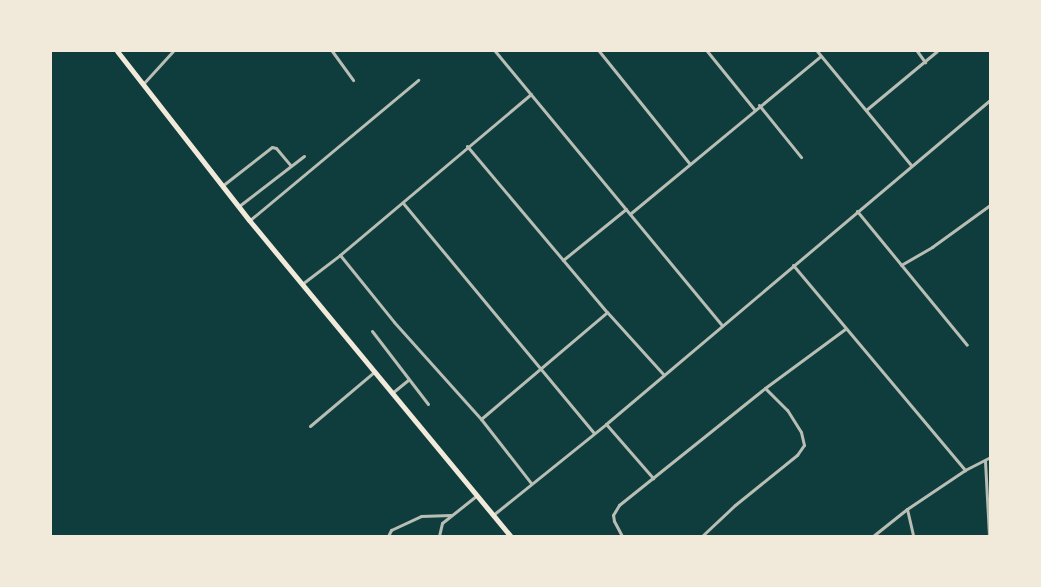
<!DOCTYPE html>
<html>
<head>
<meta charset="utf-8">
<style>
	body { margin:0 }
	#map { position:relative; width:1041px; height:587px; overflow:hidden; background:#0f3d3e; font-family:"DM Sans",sans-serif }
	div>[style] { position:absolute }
	.minor>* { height:3px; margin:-1.5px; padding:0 1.5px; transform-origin:1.5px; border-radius:1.5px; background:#b8beb3 }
	.trunk>* { height:5px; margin:-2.5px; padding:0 2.5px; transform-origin:2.5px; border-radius:2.5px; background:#f1e9da }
	span { translate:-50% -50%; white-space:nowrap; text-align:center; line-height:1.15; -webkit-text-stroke:5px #f1e9da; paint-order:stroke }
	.frame { position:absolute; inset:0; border:52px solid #f1e9da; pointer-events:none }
</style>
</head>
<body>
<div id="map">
	<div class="minor">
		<div style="left:332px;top:51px;width:36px;rotate:54deg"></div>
		<div style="left:495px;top:51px;width:356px;rotate:50.4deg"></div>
		<div style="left:599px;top:51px;width:145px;rotate:51.2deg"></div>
		<div style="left:707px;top:51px;width:75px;rotate:51deg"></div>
		<div style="left:817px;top:51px;width:148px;rotate:50.5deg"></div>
		<div style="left:917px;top:51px;width:14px;rotate:54deg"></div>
		<div style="left:143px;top:84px;width:45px;rotate:-47.7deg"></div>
		<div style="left:531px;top:94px;width:250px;rotate:139.9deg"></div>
		<div style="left:340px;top:255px;width:86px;rotate:51.1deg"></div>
		<div style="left:394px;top:322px;width:130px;rotate:48.1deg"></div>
		<div style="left:481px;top:419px;width:81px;rotate:52deg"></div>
		<div style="left:759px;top:105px;width:67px;rotate:51.1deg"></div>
		<div style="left:866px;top:110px;width:92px;rotate:-39.7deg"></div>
		<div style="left:467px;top:146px;width:217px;rotate:49.9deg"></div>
		<div style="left:607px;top:312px;width:84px;rotate:47.9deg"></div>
		<div style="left:222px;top:186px;width:63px;rotate:-38deg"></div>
		<div style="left:272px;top:147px;width:4px;rotate:14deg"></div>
		<div style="left:276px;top:148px;width:23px;rotate:50deg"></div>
		<div style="left:403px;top:203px;width:298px;rotate:50.3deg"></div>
		<div style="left:239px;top:206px;width:82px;rotate:-37.6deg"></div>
		<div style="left:857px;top:211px;width:173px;rotate:50.6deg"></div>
		<div style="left:631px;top:213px;width:246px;rotate:-39.6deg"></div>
		<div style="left:250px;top:220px;width:219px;rotate:-39.8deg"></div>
		<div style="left:563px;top:260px;width:81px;rotate:-39deg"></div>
		<div style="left:793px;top:265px;width:268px;rotate:50deg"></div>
		<div style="left:901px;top:265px;width:36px;rotate:-30deg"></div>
		<div style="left:932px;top:247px;width:72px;rotate:-35.9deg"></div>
		<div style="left:302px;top:284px;width:48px;rotate:-37.3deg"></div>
		<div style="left:372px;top:331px;width:92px;rotate:52.5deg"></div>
		<div style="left:392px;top:393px;width:21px;rotate:-39deg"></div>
		<div style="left:481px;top:419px;width:165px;rotate:-40.3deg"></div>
		<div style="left:606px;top:424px;width:72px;rotate:49deg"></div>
		<div style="left:310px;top:426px;width:84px;rotate:-40.2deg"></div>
		<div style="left:985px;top:461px;width:75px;rotate:86.9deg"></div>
		<div style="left:907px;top:509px;width:28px;rotate:77deg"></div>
		<div style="left:493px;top:515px;width:145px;rotate:-38.8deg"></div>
		<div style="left:606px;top:424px;width:502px;rotate:-40.16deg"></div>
		<div style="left:388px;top:536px;width:7px;rotate:-63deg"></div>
		<div style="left:391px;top:530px;width:33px;rotate:-25deg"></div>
		<div style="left:421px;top:516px;width:30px;rotate:-2deg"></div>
		<div style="left:439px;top:536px;width:13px;rotate:-77deg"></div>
		<div style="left:442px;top:523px;width:43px;rotate:-38.5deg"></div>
		<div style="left:622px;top:536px;width:17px;rotate:-118deg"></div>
		<div style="left:614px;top:521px;width:6px;rotate:-99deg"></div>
		<div style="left:613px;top:515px;width:12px;rotate:-59deg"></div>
		<div style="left:619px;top:505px;width:187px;rotate:-38.7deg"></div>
		<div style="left:765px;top:388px;width:99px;rotate:-36.4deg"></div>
		<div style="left:702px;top:536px;width:45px;rotate:-43.2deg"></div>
		<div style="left:735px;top:505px;width:80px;rotate:-38.9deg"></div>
		<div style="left:797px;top:455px;width:12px;rotate:-55deg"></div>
		<div style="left:804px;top:445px;width:13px;rotate:-103deg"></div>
		<div style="left:801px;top:432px;width:26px;rotate:-122deg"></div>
		<div style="left:787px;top:410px;width:31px;rotate:-135deg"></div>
		<div style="left:873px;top:536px;width:43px;rotate:-38.5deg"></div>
		<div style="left:907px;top:509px;width:70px;rotate:-33.9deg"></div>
		<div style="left:965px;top:470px;width:28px;rotate:-27deg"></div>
	</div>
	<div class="trunk">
		<div style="left:117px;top:51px;width:214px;rotate:52deg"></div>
		<div style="left:249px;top:220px;width:410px;rotate:50.4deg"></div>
	</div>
	<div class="frame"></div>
</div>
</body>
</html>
